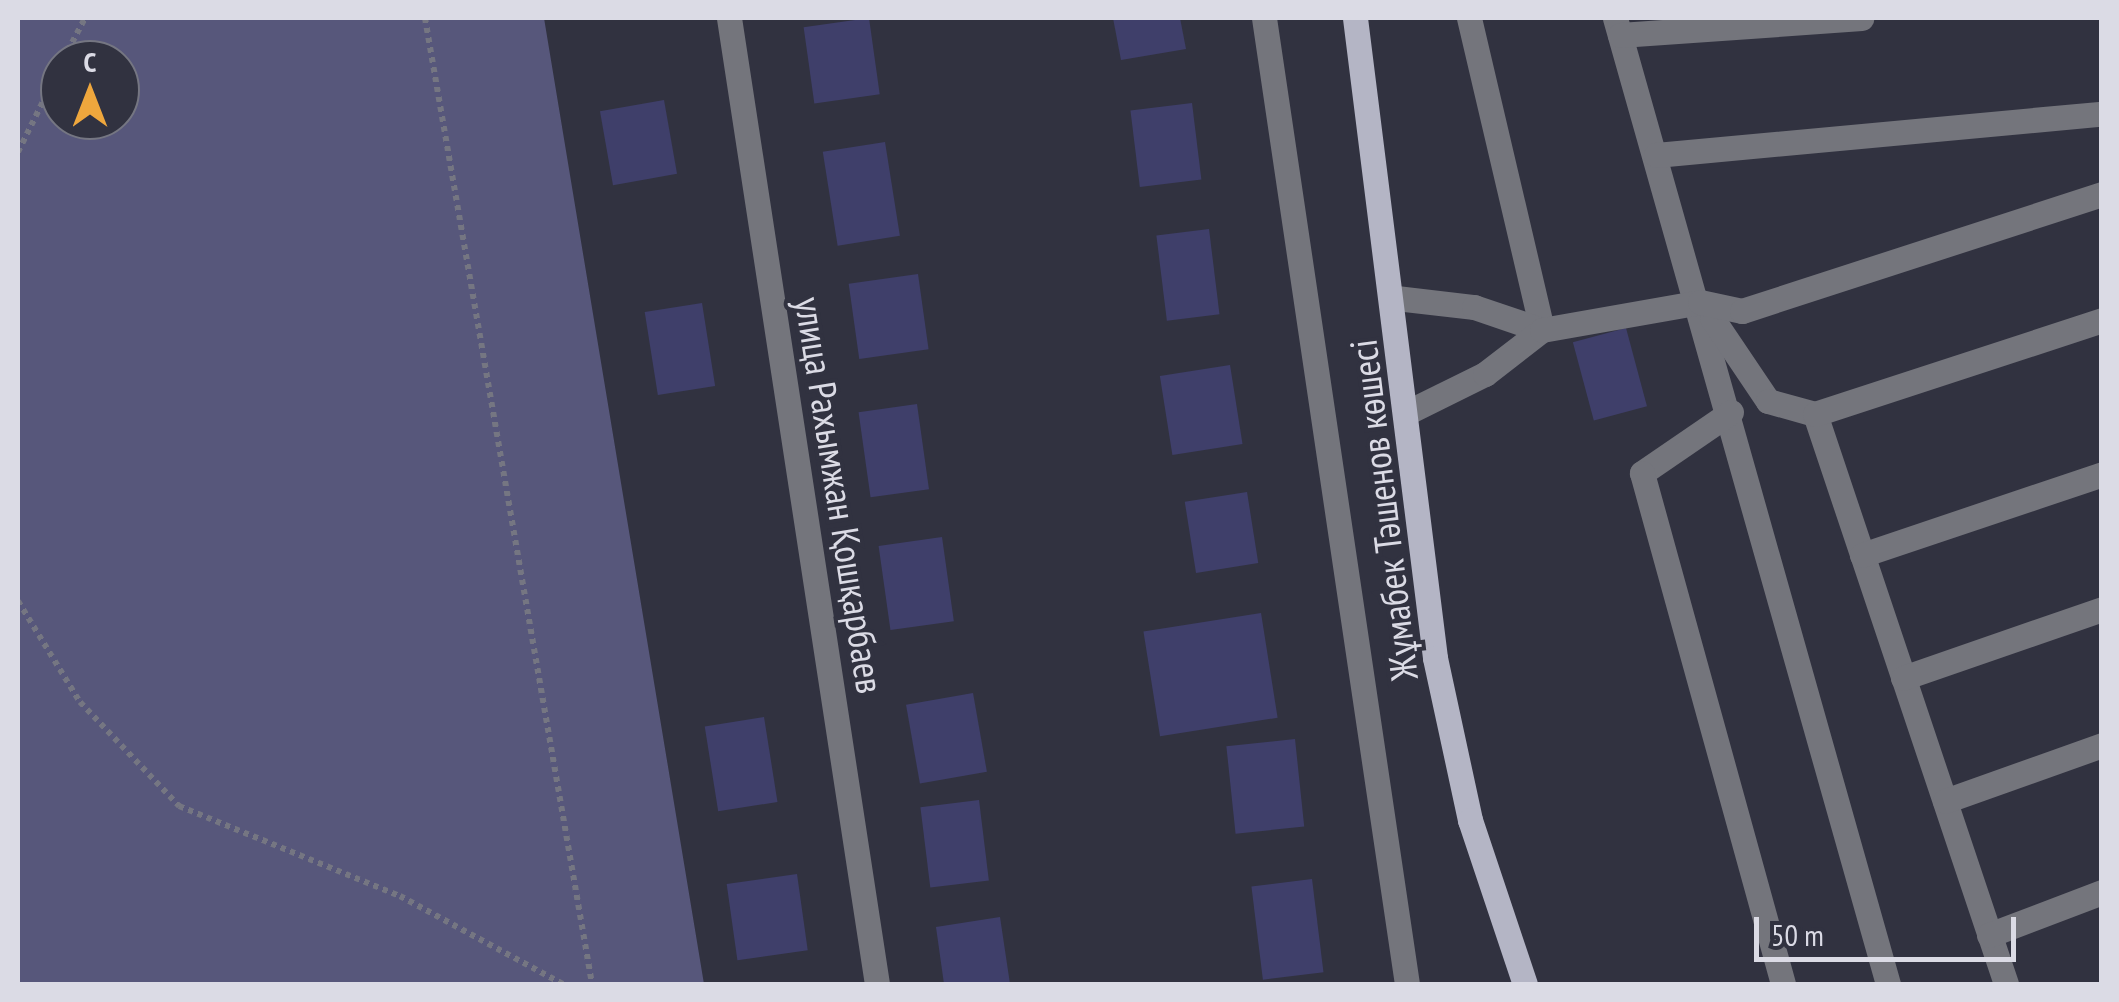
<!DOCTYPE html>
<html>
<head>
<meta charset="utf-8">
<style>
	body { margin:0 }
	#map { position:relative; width:2119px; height:1002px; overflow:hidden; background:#313240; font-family:"PT Sans Narrow",sans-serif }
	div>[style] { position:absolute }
	.green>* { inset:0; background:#57577b }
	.building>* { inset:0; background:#3f3f6a; transform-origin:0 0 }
	.path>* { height:6px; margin-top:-3px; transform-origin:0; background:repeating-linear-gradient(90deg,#757682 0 5px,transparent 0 10px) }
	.minor>* { height:25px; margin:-12.5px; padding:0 12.5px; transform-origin:12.5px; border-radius:12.5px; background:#74757c }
	.major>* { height:25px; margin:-12.5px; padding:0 12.5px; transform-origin:12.5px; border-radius:12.5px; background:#b4b5c5 }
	span { translate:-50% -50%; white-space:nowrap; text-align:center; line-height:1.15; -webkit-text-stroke:8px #313240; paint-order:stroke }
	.street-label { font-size:38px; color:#dbdbe5 }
	.frame { position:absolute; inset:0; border:20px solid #dbdbe5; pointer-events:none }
	.north { position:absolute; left:40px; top:40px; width:100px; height:100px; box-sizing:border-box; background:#313240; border:2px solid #757682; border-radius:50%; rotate:0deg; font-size:28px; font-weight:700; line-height:40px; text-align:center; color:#dbdbe5 }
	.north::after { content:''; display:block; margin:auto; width:35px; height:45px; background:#efa73d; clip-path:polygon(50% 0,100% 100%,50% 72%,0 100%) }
	.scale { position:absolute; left:1754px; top:917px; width:262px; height:45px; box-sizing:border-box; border:5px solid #dbdbe5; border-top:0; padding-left:12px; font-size:30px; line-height:35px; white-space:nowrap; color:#dbdbe5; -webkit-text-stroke:8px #313240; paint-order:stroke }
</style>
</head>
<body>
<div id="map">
	<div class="green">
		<div style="clip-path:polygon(evenodd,18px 18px,544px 18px,704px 984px,18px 984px,18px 18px,60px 60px,120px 60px,120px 120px,60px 120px,60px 60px)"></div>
	</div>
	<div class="building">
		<div style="left:869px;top:18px;width:77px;height:66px;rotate:82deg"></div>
		<div style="clip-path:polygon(1113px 18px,1180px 18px,1186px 49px,1121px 60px)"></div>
		<div style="left:664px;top:100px;width:75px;height:65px;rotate:80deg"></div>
		<div style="left:1192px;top:103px;width:77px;height:62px;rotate:83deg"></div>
		<div style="left:885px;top:142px;width:95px;height:63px;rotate:81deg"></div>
		<div style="left:1209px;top:229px;width:86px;height:53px;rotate:83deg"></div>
		<div style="left:918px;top:274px;width:76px;height:70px;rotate:82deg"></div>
		<div style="left:702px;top:303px;width:84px;height:58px;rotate:81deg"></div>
		<div style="left:1626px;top:328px;width:81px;height:55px;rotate:75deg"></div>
		<div style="left:1230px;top:365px;width:80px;height:71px;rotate:81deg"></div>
		<div style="left:917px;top:404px;width:86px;height:59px;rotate:82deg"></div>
		<div style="left:1247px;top:492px;width:72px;height:63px;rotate:81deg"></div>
		<div style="left:942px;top:537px;width:85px;height:64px;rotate:82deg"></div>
		<div style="left:1261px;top:613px;width:106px;height:119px;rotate:81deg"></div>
		<div style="left:973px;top:693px;width:80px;height:68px;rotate:80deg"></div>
		<div style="left:764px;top:717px;width:86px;height:60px;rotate:81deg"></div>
		<div style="left:1295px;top:739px;width:88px;height:69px;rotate:84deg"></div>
		<div style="left:979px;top:800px;width:81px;height:59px;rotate:83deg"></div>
		<div style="left:797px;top:874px;width:77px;height:71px;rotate:82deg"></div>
		<div style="left:1312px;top:879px;width:94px;height:61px;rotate:83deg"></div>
		<div style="clip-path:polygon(1000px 917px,1010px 984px,944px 984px,936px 927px)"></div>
	</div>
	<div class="path">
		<div style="left:425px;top:18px;width:980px;rotate:80.19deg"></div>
		<div style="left:63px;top:60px;width:47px;rotate:-62.4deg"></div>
		<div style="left:18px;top:152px;width:95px;rotate:-63.7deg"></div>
		<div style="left:18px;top:601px;width:119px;rotate:58.5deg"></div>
		<div style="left:80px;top:702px;width:144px;rotate:46.4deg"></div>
		<div style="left:179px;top:806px;width:239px;rotate:22.2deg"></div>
		<div style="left:400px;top:896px;width:185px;rotate:28.4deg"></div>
	</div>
	<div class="minor">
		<div style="left:729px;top:18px;width:977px;rotate:81.29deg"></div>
		<div style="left:1264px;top:18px;width:977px;rotate:81.58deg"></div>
		<div style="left:1469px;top:18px;width:320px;rotate:76.8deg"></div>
		<div style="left:1615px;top:18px;width:1004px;rotate:74.22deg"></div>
		<div style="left:1620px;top:35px;width:242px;rotate:-4deg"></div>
		<div style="left:1656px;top:155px;width:448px;rotate:-5.3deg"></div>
		<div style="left:1396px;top:298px;width:79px;rotate:6.6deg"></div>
		<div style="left:1474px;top:307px;width:72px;rotate:18.7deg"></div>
		<div style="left:1712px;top:318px;width:100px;rotate:56deg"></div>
		<div style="left:1768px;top:401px;width:49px;rotate:15.5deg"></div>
		<div style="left:1815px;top:414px;width:601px;rotate:71.47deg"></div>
		<div style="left:1408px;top:412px;width:86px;rotate:-26.3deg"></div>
		<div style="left:1485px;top:374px;width:72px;rotate:-37.7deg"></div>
		<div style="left:1542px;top:330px;width:160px;rotate:-10deg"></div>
		<div style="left:1700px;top:302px;width:43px;rotate:12.1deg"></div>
		<div style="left:1742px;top:311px;width:379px;rotate:-18deg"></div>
		<div style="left:1731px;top:412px;width:108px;rotate:145.6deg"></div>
		<div style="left:1642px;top:473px;width:530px;rotate:74.57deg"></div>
		<div style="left:1815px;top:414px;width:302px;rotate:-18.1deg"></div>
		<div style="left:1862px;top:555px;width:253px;rotate:-18.6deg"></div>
		<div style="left:1903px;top:678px;width:211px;rotate:-19.1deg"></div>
		<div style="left:1945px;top:801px;width:167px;rotate:-19.6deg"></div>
		<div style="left:1989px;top:935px;width:121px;rotate:-20.8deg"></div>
	</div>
	<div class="major">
		<div style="left:1355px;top:18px;width:645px;rotate:82.87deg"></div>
		<div style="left:1435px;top:658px;width:166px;rotate:77.8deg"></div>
		<div style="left:1470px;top:820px;width:173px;rotate:71.5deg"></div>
	</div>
	<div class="street-label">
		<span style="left:840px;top:495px;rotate:81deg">улица Рахымжан Қошқарбаев</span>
		<span style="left:1383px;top:510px;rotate:-97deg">Жұмабек Тәшенов көшесі</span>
	</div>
	<div class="frame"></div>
	<div class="north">С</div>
	<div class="scale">50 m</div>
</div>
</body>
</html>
